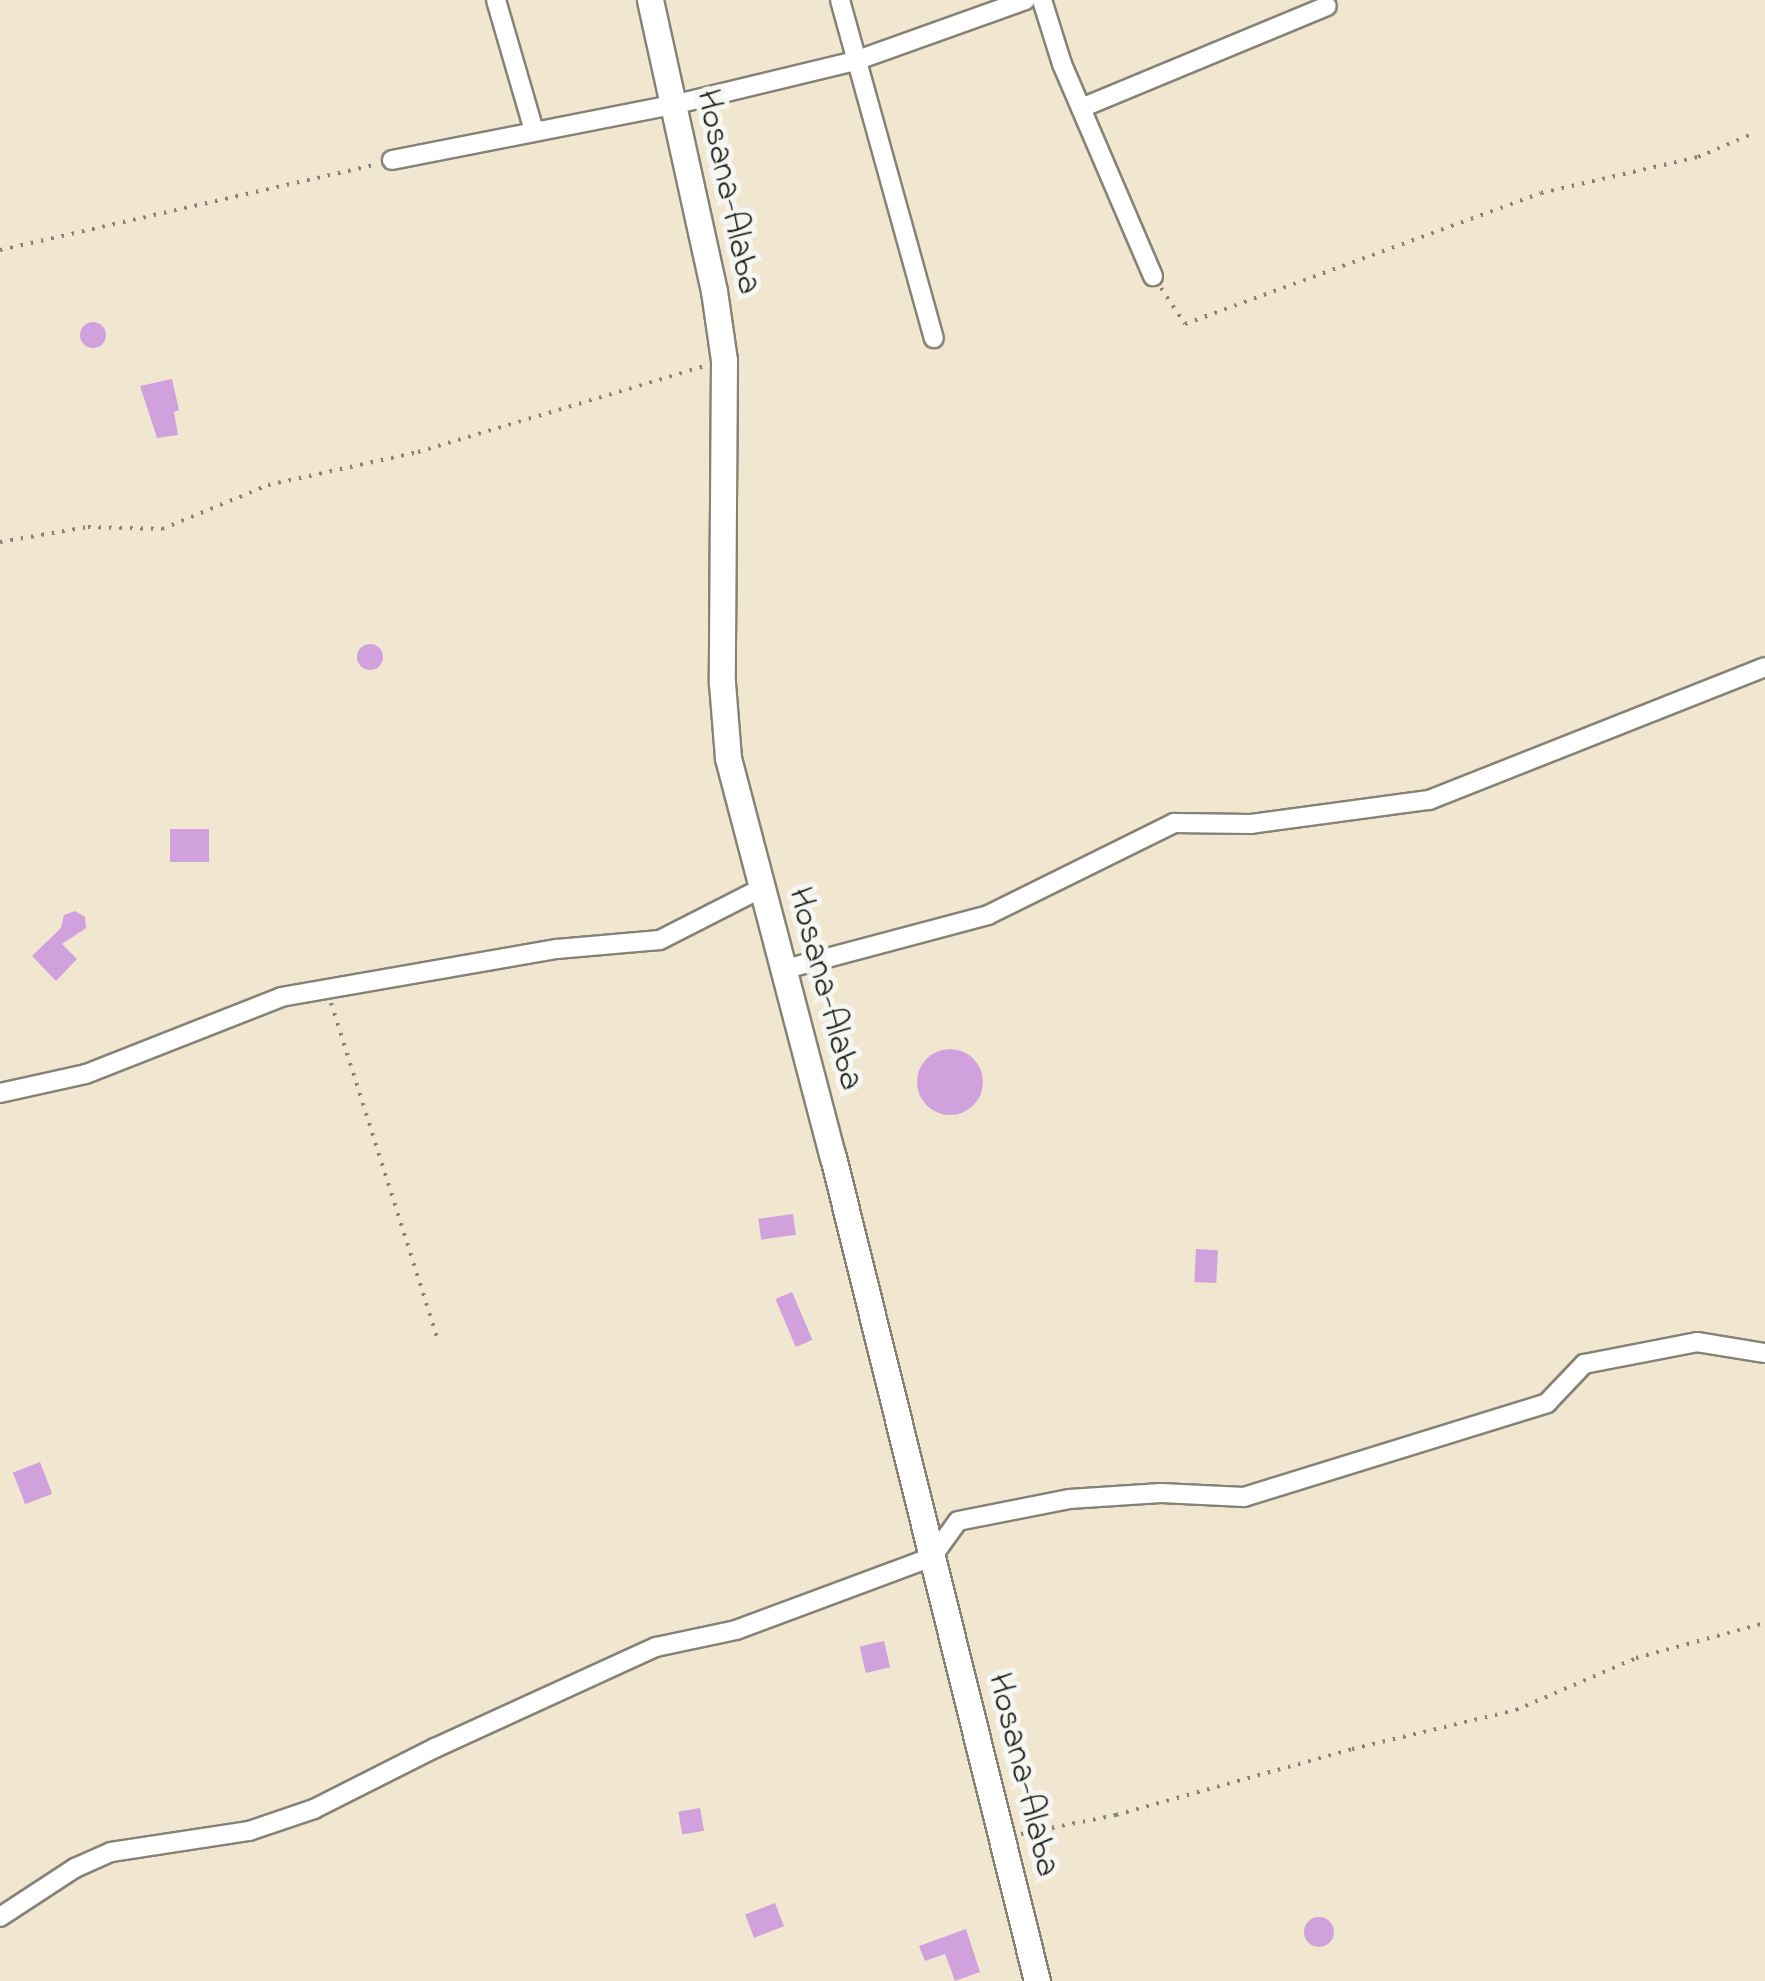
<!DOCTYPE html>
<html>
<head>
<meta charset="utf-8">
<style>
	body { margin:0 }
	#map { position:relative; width:1765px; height:1981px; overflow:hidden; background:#f1e7d1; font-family:"Indie Flower",sans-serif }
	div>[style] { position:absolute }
	.building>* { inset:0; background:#d0a1dd; transform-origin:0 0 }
	.round { border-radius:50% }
	.path>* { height:4px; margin-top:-2px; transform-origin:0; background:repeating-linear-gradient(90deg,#868276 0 2.5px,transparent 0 10.5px) }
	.roads { filter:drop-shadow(2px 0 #868276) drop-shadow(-2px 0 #868276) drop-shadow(0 2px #868276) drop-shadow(0 -2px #868276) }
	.minor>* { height:18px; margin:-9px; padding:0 9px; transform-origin:9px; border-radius:9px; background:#fff }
	.secondary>* { height:25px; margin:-12.5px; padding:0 12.5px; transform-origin:12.5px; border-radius:12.5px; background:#fff }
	span { translate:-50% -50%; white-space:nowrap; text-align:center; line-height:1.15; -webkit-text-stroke:10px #f6f6f2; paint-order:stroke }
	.street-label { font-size:35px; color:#1c1c1c }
</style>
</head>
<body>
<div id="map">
	<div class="building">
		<div class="round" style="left:80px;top:322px;width:26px;height:26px"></div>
		<div style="clip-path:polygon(172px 379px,179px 410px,174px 412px,178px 435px,157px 438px,140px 386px)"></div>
		<div class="round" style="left:357px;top:644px;width:26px;height:26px"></div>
		<div style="left:170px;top:829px;width:39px;height:33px"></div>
		<div style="clip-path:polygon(75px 911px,85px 917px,86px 928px,62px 944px,77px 959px,56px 981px,32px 956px,61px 928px,64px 915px)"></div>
		<div class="round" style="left:917px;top:1049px;width:66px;height:66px"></div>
		<div style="left:793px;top:1214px;width:21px;height:35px;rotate:82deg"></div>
		<div style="left:1196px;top:1249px;width:22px;height:33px;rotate:3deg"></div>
		<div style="left:792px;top:1292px;width:52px;height:18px;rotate:67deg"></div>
		<div style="left:40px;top:1462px;width:34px;height:29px;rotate:69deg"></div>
		<div style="left:884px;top:1641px;width:27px;height:25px;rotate:77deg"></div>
		<div style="left:700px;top:1808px;width:23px;height:22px;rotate:80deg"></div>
		<div style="left:775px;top:1903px;width:25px;height:32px;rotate:69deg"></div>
		<div class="round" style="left:1304px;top:1917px;width:30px;height:30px"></div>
		<div style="clip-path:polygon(966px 1929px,980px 1972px,955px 1981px,945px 1954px,925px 1961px,919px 1946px)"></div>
	</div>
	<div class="path">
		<div style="left:0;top:250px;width:385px;rotate:-12.8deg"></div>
		<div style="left:1161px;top:288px;width:43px;rotate:56.3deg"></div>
		<div style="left:1185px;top:324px;width:379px;rotate:-20.2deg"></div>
		<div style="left:1541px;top:193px;width:161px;rotate:-12.9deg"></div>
		<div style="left:1698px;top:157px;width:61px;rotate:-23.2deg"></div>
		<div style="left:0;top:542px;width:89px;rotate:-9.7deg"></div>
		<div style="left:88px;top:527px;width:74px;rotate:1.5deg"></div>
		<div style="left:162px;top:529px;width:115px;rotate:-22.5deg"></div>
		<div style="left:268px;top:485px;width:154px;rotate:-12.4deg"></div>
		<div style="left:418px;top:452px;width:299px;rotate:-16.7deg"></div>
		<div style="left:331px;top:1003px;width:355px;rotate:72.4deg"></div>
		<div style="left:1021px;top:1834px;width:97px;rotate:-11.3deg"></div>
		<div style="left:1116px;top:1815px;width:245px;rotate:-15.6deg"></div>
		<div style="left:1352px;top:1749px;width:169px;rotate:-13.4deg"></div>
		<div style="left:1516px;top:1710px;width:131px;rotate:-23.4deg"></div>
		<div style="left:1636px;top:1658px;width:134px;rotate:-15.2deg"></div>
	</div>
	<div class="roads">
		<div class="minor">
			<div style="left:496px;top:0;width:136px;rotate:73.8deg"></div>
			<div style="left:840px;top:0;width:351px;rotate:74.5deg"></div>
			<div style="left:1042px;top:0;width:67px;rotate:72.6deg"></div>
			<div style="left:1062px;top:64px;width:231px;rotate:66.8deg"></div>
			<div style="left:1081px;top:108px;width:266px;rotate:-22.5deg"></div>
			<div style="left:392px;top:160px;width:286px;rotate:-11.1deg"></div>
			<div style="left:673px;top:105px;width:187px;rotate:-13.6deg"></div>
			<div style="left:855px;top:61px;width:181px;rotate:-19.7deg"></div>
			<div style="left:782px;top:970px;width:213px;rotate:-14.9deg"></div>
			<div style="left:988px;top:915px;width:208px;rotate:-26.3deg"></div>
			<div style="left:1174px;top:823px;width:77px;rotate:0.7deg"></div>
			<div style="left:1251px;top:824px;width:180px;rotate:-7.7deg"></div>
			<div style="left:1429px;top:800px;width:361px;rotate:-21.6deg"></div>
			<div style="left:0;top:1093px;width:88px;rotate:-12.5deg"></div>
			<div style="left:86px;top:1074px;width:210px;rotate:-21.5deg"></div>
			<div style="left:281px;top:997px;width:280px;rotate:-9.9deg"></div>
			<div style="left:557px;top:949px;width:103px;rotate:-5deg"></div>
			<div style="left:660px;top:940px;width:112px;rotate:-27deg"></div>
			<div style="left:0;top:1917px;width:90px;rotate:-33.2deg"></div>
			<div style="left:75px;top:1868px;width:39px;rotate:-24deg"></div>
			<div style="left:111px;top:1852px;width:140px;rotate:-8.7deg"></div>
			<div style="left:249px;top:1831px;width:69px;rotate:-18.7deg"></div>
			<div style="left:314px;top:1809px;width:136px;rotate:-26.8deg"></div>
			<div style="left:435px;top:1748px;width:243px;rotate:-24.6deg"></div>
			<div style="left:656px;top:1647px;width:82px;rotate:-12deg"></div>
			<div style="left:736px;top:1630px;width:209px;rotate:-20.4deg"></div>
			<div style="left:932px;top:1557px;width:44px;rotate:-54.2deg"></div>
			<div style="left:958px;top:1521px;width:113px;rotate:-11.2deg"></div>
			<div style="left:1069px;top:1499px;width:92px;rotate:-3.7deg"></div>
			<div style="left:1161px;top:1493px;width:83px;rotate:2.8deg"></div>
			<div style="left:1244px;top:1497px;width:317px;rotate:-17.2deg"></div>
			<div style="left:1547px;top:1403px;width:54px;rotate:-46.5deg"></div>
			<div style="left:1584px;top:1364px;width:115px;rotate:-11deg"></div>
			<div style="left:1697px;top:1342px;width:69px;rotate:9.2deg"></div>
		</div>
		<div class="secondary">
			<div style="left:650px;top:0;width:298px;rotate:77.6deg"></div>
			<div style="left:714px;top:291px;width:70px;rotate:81.8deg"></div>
			<div style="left:724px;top:360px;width:323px;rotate:90.4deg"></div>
			<div style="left:722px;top:683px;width:75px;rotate:85.4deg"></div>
			<div style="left:728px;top:758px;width:413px;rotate:75.3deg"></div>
			<div style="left:833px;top:1157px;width:849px;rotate:76.09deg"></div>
		</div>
	</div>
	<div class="street-label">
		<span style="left:727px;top:192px;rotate:78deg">Hosana-Alaba</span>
		<span style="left:824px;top:989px;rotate:75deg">Hosana-Alaba</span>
		<span style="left:1022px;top:1775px;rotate:76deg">Hosana-Alaba</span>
	</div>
</div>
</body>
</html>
